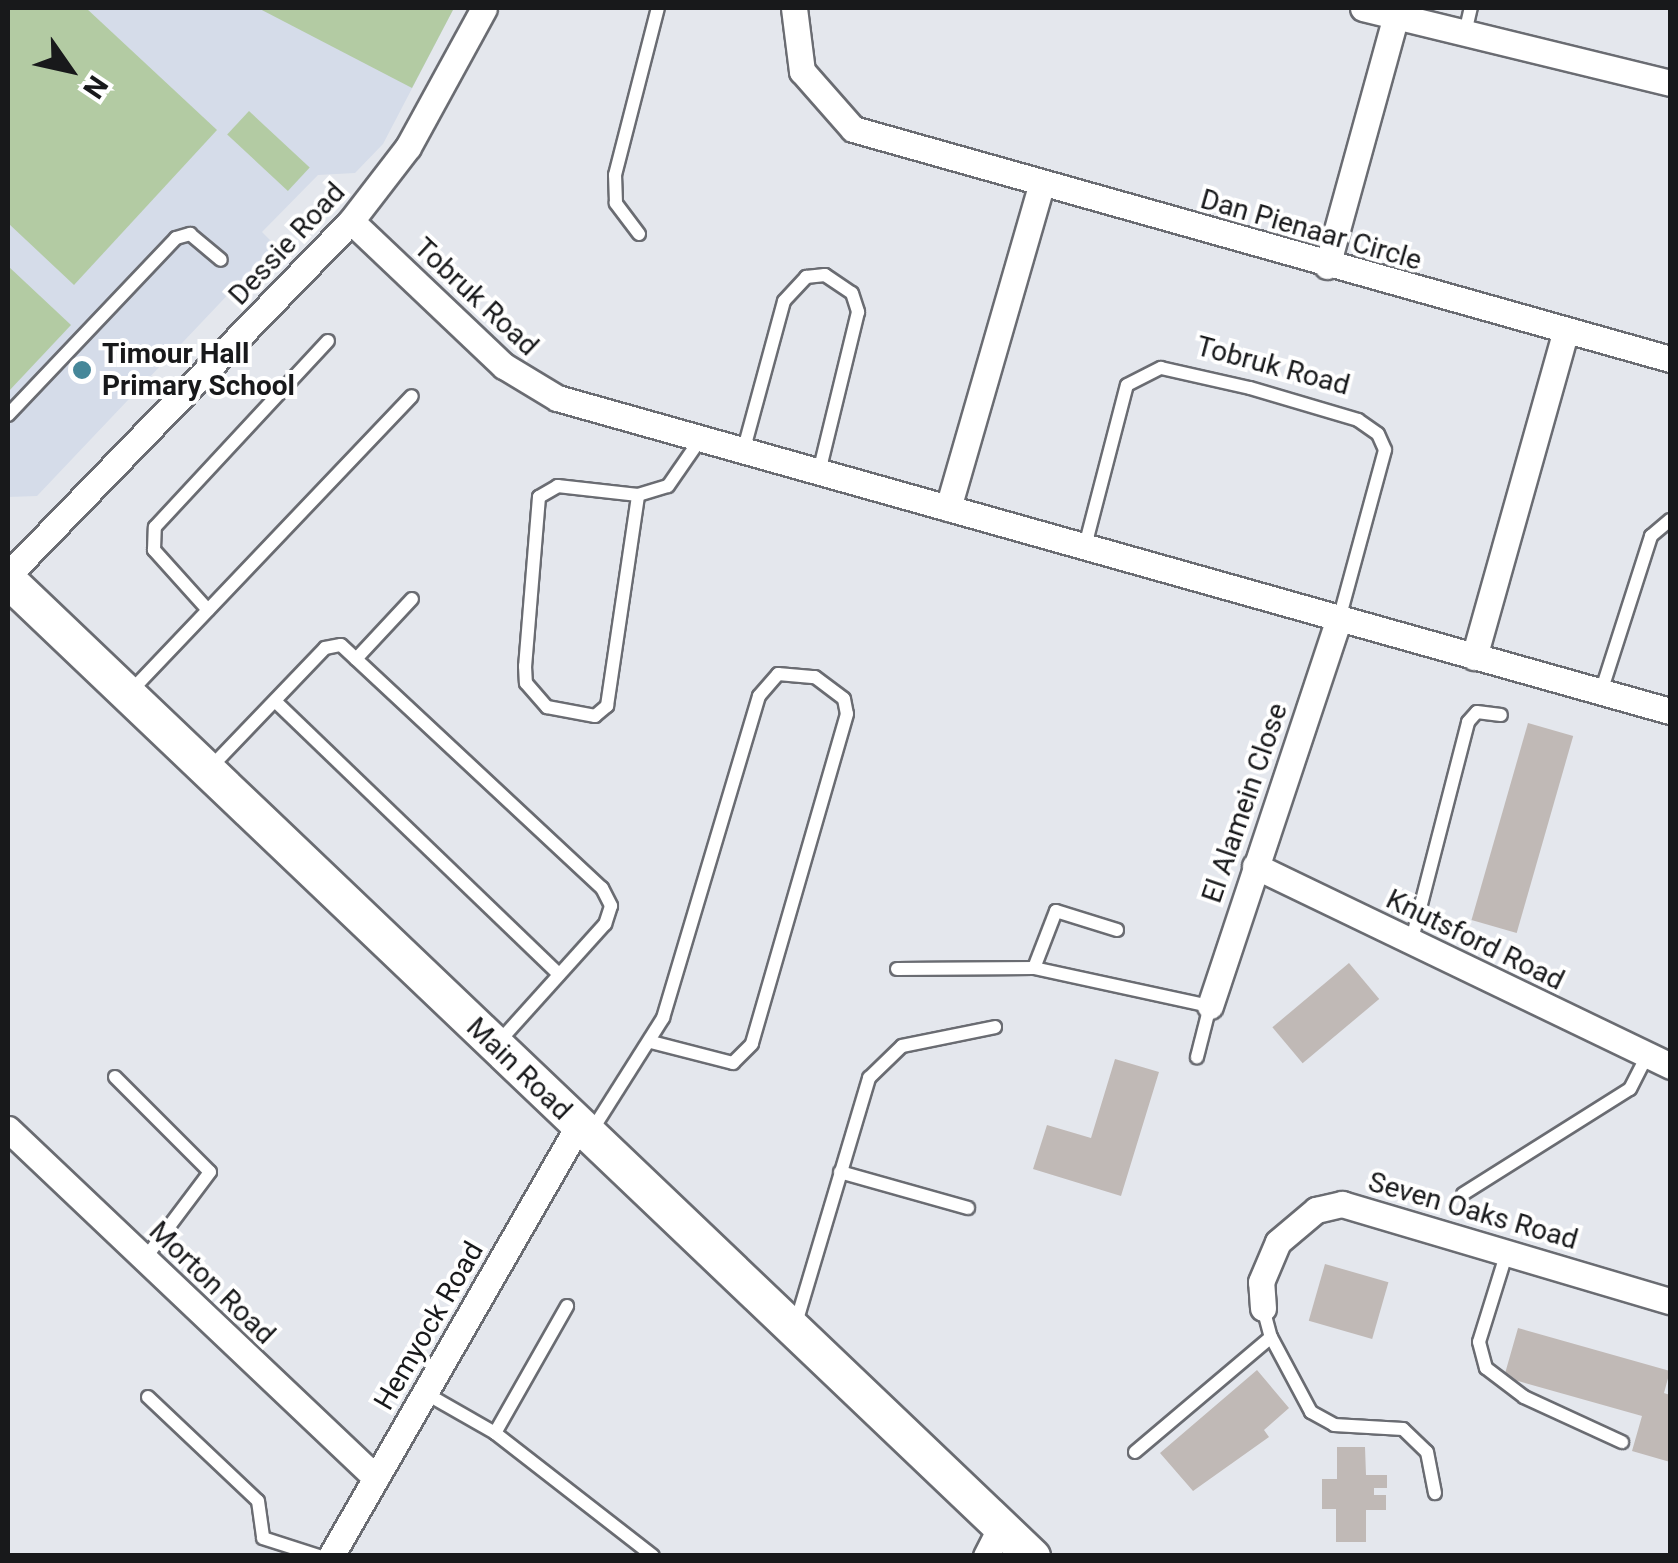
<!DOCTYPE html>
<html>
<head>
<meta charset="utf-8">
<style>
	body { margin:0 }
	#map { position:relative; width:1678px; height:1563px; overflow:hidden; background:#e4e7ed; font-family:Roboto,sans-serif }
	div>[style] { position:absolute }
	.built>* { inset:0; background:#d5dce9 }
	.green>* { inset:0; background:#b3cba3; transform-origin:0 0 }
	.building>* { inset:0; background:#c0b9b6; transform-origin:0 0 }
	.roads { filter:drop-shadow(2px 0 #6a6c72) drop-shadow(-2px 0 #6a6c72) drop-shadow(0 2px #6a6c72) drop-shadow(0 -2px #6a6c72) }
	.service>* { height:12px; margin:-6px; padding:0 6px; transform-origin:6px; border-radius:6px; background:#fff }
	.minor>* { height:25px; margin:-12.5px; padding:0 12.5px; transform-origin:12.5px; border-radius:12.5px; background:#fff }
	.secondary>* { height:35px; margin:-17.5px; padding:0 17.5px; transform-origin:17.5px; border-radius:17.5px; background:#fff }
	.dots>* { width:28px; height:28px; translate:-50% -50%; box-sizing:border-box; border:5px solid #fff; border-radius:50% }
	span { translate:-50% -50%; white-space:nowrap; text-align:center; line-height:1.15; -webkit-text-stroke:8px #fff; paint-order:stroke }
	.street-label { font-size:28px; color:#18191b }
	.poi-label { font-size:28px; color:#18191b; font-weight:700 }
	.left { translate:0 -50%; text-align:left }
	.frame { position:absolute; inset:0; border:10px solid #18191b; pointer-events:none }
	.north { position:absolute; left:20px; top:20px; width:100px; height:100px; -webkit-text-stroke:8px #fff; paint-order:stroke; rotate:124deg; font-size:28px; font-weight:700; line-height:40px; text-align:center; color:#18191b }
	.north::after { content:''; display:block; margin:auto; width:35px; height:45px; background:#18191b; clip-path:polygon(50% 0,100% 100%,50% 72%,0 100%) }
</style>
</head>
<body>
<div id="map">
	<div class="built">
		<div style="clip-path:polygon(8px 8px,454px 8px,383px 144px,355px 173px,318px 175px,262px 232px,275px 245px,37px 496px,8px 497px)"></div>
	</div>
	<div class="green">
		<div style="clip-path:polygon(8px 8px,86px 8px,217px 130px,74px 285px,8px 223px)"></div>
		<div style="clip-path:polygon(258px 8px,454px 8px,412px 88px)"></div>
		<div style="left:249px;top:111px;width:83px;height:32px;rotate:43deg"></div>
		<div style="clip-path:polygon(8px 266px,71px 325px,8px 392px)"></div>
	</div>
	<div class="building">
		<div style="left:1528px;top:723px;width:47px;height:205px;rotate:16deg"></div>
		<div style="left:1349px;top:963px;width:47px;height:100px;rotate:50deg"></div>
		<div style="clip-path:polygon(1115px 1059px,1159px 1072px,1121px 1196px,1033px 1169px,1047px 1125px,1091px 1138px)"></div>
		<div style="left:1325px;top:1264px;width:66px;height:59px;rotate:16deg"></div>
		<div style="clip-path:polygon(1518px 1328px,1670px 1371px,1664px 1393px,1670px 1395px,1670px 1462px,1632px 1451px,1642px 1416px,1504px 1377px)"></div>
		<div style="clip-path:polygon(1257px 1370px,1289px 1408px,1264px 1430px,1269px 1437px,1193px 1491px,1160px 1453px)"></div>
		<div style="clip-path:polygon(1337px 1447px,1365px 1447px,1366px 1475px,1387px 1475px,1387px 1488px,1374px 1488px,1374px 1495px,1386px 1495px,1386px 1510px,1366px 1510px,1366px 1542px,1336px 1542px,1336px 1509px,1322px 1509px,1322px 1479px,1337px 1479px)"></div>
	</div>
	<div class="roads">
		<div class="service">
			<div style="left:1465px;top:33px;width:26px;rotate:-77deg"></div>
			<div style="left:639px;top:234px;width:39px;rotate:-127deg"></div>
			<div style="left:616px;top:203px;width:28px;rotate:-92deg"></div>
			<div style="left:615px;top:175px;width:172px;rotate:-75.6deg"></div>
			<div style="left:8px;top:415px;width:244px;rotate:-46.5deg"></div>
			<div style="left:176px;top:238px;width:15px;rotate:-16deg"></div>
			<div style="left:190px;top:234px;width:40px;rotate:40deg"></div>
			<div style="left:743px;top:452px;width:156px;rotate:-74.8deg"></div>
			<div style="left:784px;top:301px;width:33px;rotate:-47deg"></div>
			<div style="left:806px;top:277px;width:19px;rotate:-6deg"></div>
			<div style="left:825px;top:275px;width:32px;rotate:34deg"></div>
			<div style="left:852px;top:293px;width:20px;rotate:72deg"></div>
			<div style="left:858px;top:312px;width:165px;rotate:103.7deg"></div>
			<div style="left:638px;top:495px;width:81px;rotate:-173.6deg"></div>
			<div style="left:558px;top:486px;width:22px;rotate:150deg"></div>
			<div style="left:539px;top:497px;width:170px;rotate:94.7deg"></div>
			<div style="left:525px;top:666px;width:17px;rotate:87deg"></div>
			<div style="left:526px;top:683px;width:32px;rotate:49deg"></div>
			<div style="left:547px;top:707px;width:49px;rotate:10.6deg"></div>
			<div style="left:595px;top:716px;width:16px;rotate:-40deg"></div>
			<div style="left:607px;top:706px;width:213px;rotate:-81.6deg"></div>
			<div style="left:638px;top:495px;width:31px;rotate:-17deg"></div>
			<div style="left:668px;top:486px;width:55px;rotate:-55.4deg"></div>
			<div style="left:1085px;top:546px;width:166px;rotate:-75.4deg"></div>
			<div style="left:1127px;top:385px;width:38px;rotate:-27deg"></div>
			<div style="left:1161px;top:368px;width:91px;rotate:12.7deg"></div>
			<div style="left:1250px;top:388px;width:113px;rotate:16.5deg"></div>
			<div style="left:1358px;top:420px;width:24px;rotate:35deg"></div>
			<div style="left:1378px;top:434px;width:17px;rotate:66deg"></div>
			<div style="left:1385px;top:450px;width:175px;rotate:105.2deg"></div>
			<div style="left:208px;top:610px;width:81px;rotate:-132deg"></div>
			<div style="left:154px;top:550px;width:23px;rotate:-88deg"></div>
			<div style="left:155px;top:527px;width:254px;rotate:-47.1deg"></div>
			<div style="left:356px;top:659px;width:82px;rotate:-47deg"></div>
			<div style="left:131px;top:691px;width:407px;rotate:-46.4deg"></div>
			<div style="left:1601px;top:692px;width:164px;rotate:-72.2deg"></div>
			<div style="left:1651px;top:536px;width:25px;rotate:-40deg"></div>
			<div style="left:275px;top:701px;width:394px;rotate:43.9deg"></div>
			<div style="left:211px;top:767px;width:165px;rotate:-46.2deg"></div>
			<div style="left:325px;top:648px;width:16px;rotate:-11deg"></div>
			<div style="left:341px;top:645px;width:357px;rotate:43deg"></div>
			<div style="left:602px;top:888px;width:20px;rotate:63deg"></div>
			<div style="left:611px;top:906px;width:19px;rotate:108deg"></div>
			<div style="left:605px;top:924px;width:161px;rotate:132deg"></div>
			<div style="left:1411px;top:943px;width:228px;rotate:-75.5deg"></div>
			<div style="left:1468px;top:722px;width:13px;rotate:-48deg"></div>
			<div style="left:1477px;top:712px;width:24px;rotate:7deg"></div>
			<div style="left:1034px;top:968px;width:61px;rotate:-68.9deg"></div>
			<div style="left:1056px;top:911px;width:64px;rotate:17.3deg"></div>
			<div style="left:897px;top:969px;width:137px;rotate:-0.4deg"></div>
			<div style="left:1034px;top:968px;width:180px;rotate:12.2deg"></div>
			<div style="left:1210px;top:1006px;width:53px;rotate:104.3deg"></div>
			<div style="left:115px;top:1077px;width:134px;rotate:45deg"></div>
			<div style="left:210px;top:1172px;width:110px;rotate:126.9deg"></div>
			<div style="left:591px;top:1132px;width:135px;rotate:-57.7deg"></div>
			<div style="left:663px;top:1018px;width:336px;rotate:-73.4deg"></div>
			<div style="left:759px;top:696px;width:29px;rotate:-49deg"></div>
			<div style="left:778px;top:674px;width:37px;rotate:5deg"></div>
			<div style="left:815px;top:677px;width:36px;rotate:37deg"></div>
			<div style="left:844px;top:699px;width:15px;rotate:79deg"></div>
			<div style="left:847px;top:714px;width:343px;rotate:106.1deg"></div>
			<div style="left:752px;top:1044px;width:27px;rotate:135deg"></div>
			<div style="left:733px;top:1063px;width:85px;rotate:-165.6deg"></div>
			<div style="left:840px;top:1172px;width:133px;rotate:15.7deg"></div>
			<div style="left:1463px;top:1194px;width:197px;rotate:-32.2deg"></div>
			<div style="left:1630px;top:1089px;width:38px;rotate:-63deg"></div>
			<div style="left:1507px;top:1252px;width:94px;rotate:107.3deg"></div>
			<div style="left:1479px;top:1342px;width:27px;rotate:75deg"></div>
			<div style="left:1486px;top:1368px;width:48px;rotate:37.3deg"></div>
			<div style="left:1524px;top:1397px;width:108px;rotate:24.7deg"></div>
			<div style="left:1263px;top:1308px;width:30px;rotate:75deg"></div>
			<div style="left:1271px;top:1337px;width:85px;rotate:61.9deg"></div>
			<div style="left:1311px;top:1412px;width:26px;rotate:29deg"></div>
			<div style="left:1334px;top:1425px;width:69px;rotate:3.3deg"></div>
			<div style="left:1403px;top:1429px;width:33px;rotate:44deg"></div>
			<div style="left:1427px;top:1452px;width:42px;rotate:79deg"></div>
			<div style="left:796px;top:1323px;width:256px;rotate:-73.4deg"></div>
			<div style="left:869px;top:1078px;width:46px;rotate:-44.1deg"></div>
			<div style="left:902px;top:1046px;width:95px;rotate:-11.5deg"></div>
			<div style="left:425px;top:1393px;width:81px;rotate:29.7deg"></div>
			<div style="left:495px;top:1433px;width:200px;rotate:37.9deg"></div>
			<div style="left:148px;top:1397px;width:151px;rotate:43.4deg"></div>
			<div style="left:258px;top:1501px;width:37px;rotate:82deg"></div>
			<div style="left:263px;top:1538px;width:59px;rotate:17.8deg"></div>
			<div style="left:495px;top:1433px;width:146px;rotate:-60.4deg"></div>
			<div style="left:1135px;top:1452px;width:178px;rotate:-40.2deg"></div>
		</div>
		<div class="minor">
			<div style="left:794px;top:8px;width:64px;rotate:82.8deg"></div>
			<div style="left:802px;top:71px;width:77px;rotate:48.7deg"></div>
			<div style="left:853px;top:129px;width:849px;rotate:15.72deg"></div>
			<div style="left:1363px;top:8px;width:316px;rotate:13.7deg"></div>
			<div style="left:351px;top:221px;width:211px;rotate:43.5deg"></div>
			<div style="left:504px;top:366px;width:62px;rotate:31.1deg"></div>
			<div style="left:557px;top:398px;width:1156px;rotate:15.71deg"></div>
			<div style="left:1327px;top:266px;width:259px;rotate:-74.6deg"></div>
			<div style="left:948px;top:508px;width:335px;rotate:-73.9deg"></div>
			<div style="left:8px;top:575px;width:493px;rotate:-45.9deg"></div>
			<div style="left:351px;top:221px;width:93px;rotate:-52.4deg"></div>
			<div style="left:408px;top:147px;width:158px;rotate:-61.3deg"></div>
			<div style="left:1474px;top:657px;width:337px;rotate:-74.3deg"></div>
			<div style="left:1255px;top:866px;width:461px;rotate:25.7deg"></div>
			<div style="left:1210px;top:1006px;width:408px;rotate:-71.6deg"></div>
			<div style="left:8px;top:1129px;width:507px;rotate:43.48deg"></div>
			<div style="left:1263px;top:1308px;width:26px;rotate:-94deg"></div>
			<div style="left:1261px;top:1282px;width:43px;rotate:-67deg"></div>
			<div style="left:1278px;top:1242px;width:50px;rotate:-40.1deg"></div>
			<div style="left:1316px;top:1210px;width:27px;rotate:-13deg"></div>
			<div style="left:1342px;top:1204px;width:342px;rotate:16.5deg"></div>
			<div style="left:331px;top:1556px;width:496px;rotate:-60.1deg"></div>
			<div style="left:986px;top:1556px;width:34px;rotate:-63deg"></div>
		</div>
		<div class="secondary">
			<div style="left:8px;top:580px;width:1415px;rotate:43.63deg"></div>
		</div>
	</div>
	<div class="dots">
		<div style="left:82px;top:370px;background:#468799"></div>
	</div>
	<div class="street-label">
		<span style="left:1311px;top:230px;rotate:16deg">Dan Pienaar Circle</span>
		<span style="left:287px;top:244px;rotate:-47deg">Dessie Road</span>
		<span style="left:476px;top:297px;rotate:43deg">Tobruk Road</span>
		<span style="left:1273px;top:366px;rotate:15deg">Tobruk Road</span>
		<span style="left:1245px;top:803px;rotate:-71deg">El Alamein Close</span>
		<span style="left:1475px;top:940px;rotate:26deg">Knutsford Road</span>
		<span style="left:519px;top:1069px;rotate:44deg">Main Road</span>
		<span style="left:1473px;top:1211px;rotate:16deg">Seven Oaks Road</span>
		<span style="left:212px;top:1283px;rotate:44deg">Morton Road</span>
		<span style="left:429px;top:1326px;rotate:-60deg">Hemyock Road</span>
	</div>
	<div class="poi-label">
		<span class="left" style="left:102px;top:370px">Timour Hall<br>Primary School</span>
	</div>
	<div class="frame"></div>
	<div class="north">N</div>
</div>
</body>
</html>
